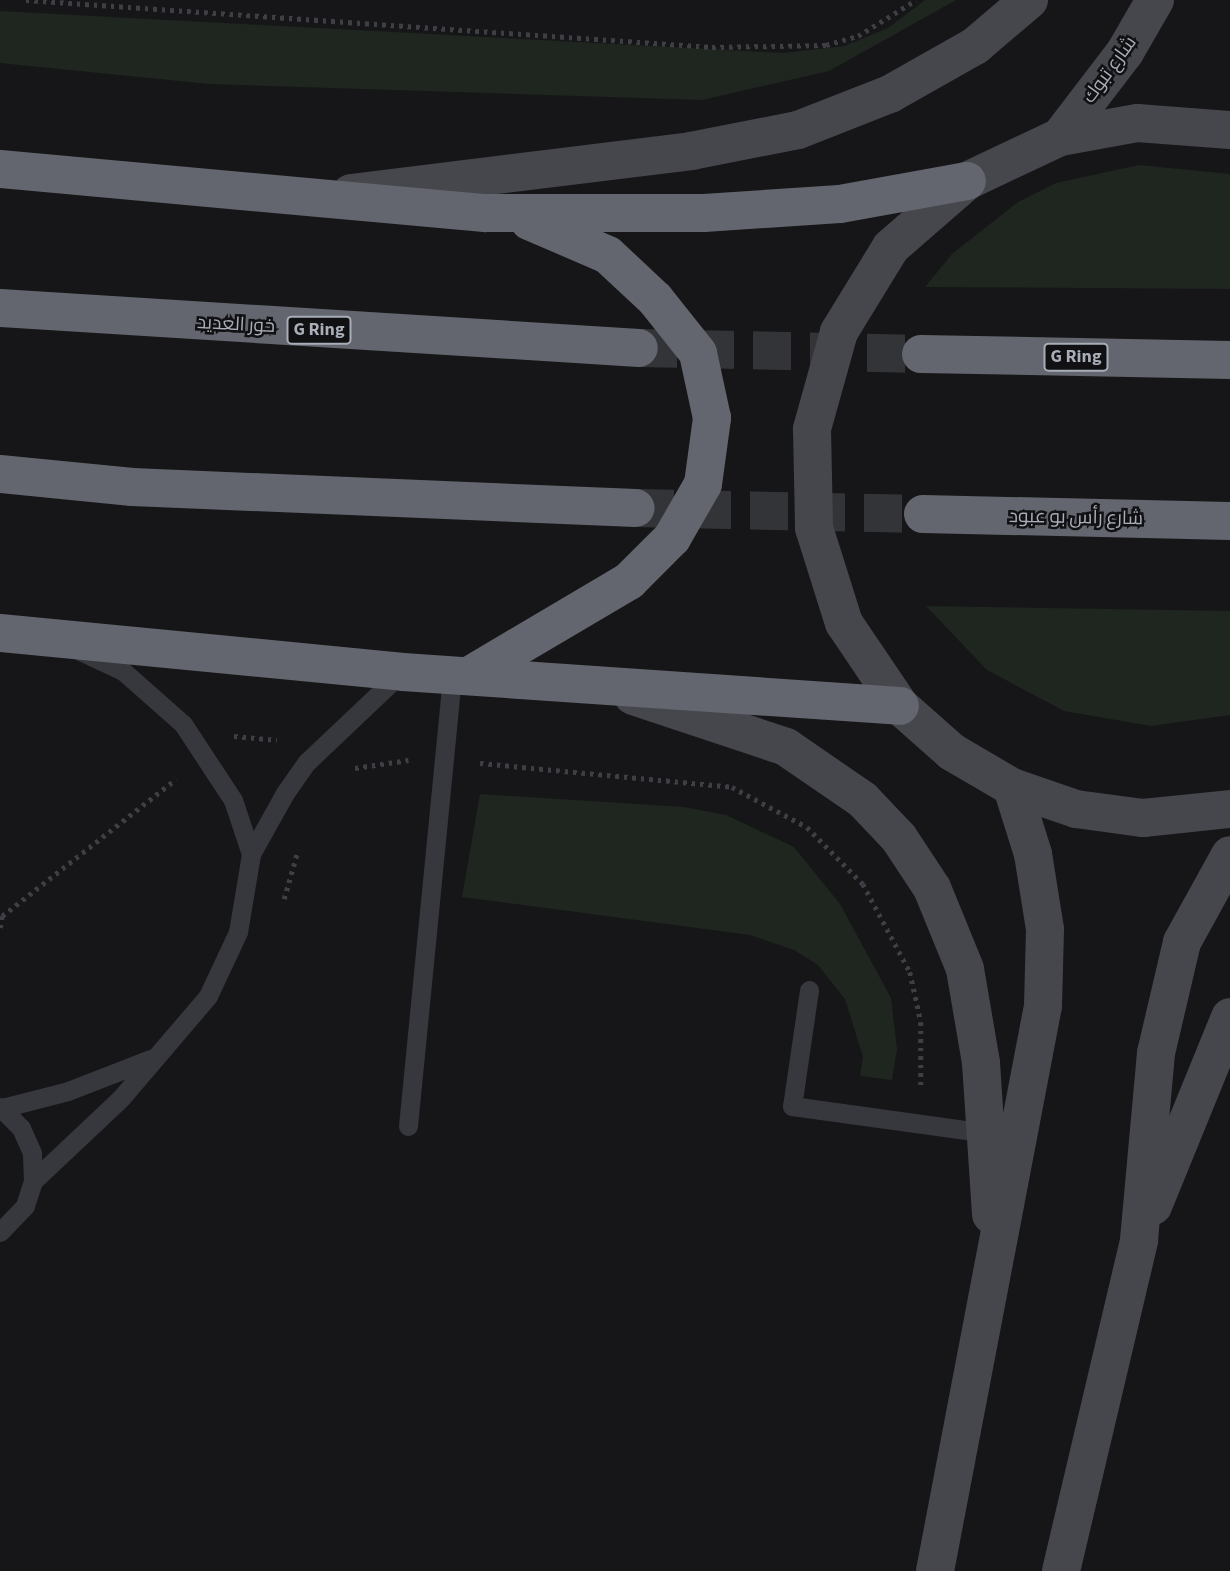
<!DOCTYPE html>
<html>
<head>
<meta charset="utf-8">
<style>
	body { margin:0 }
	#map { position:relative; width:1230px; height:1571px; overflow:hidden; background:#161618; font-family:"Source Sans 3",Cairo,sans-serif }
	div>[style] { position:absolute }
	.green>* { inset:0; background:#1e261f }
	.highway-tunnel>* { height:38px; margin-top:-19px; transform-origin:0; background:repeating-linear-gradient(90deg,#333438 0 38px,transparent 0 57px) }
	.path>* { height:4.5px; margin-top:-2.25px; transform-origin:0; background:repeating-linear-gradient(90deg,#3d3f44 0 3.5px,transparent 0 8.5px) }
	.lane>* { height:19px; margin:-9.5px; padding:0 9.5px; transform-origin:9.5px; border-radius:9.5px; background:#37383d }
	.secondary>* { height:38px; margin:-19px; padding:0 19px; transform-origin:19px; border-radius:19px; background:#45474d }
	.highway>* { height:38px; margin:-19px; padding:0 19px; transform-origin:19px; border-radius:19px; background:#63666e }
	span { translate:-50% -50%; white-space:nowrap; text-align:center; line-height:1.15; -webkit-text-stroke:5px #111113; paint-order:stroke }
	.shield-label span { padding:2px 5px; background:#111113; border:2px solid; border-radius:5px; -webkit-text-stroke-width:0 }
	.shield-label { font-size:18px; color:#a8adb8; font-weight:700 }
	.street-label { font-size:19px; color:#a8adb8 }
</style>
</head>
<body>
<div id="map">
	<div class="green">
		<div style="clip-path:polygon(925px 0,956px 0,829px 71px,702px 100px,209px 84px,0 63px,0 11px,783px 53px,844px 46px,888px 28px)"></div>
		<div style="clip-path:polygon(1139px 165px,1230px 174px,1230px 289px,925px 287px,952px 254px,1018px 202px,1056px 183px)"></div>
		<div style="clip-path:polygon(926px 606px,1230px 611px,1230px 715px,1151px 726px,1064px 711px,987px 670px)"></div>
		<div style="clip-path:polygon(480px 794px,684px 807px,726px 815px,794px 847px,840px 904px,891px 998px,897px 1049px,892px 1080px,860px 1076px,863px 1057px,845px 999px,818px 965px,794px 950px,750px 935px,462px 897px)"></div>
	</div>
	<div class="highway-tunnel">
		<div style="left:639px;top:348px;width:282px;rotate:1.2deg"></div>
		<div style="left:636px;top:508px;width:287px;rotate:1.2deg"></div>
	</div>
	<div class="path">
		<div style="left:26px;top:0;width:688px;rotate:3.92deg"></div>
		<div style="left:712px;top:47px;width:114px;rotate:-1deg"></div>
		<div style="left:826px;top:45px;width:33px;rotate:-16deg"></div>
		<div style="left:858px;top:36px;width:68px;rotate:-31.8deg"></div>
		<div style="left:234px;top:736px;width:43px;rotate:5.3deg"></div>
		<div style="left:480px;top:763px;width:253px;rotate:5.4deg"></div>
		<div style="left:732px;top:787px;width:85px;rotate:28.1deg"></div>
		<div style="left:807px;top:827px;width:80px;rotate:45.5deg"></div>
		<div style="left:863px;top:884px;width:100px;rotate:61.9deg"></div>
		<div style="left:910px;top:972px;width:51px;rotate:77.6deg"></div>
		<div style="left:921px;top:1022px;width:66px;rotate:90deg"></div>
		<div style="left:355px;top:768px;width:54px;rotate:-8.6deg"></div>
		<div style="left:284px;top:899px;width:51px;rotate:-74.1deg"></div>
		<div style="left:0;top:928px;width:12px;rotate:-81deg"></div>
		<div style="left:2px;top:916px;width:221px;rotate:-38.2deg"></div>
	</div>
	<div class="lane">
		<div style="left:80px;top:651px;width:47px;rotate:24.9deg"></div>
		<div style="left:123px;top:671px;width:80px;rotate:41.5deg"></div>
		<div style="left:183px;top:724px;width:91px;rotate:56.7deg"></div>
		<div style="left:233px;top:800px;width:57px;rotate:71.6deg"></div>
		<div style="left:809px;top:990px;width:117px;rotate:98.3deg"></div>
		<div style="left:792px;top:1106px;width:196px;rotate:7.9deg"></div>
		<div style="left:0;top:1107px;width:30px;rotate:45deg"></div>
		<div style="left:21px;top:1128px;width:27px;rotate:66deg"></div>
		<div style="left:32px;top:1153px;width:28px;rotate:88deg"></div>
		<div style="left:33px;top:1181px;width:26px;rotate:108deg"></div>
		<div style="left:25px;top:1206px;width:36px;rotate:134deg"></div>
		<div style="left:2px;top:1108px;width:68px;rotate:-14.4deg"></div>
		<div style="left:68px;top:1091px;width:88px;rotate:-21.3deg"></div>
		<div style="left:408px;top:1126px;width:454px;rotate:-84.4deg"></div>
		<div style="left:33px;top:1181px;width:121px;rotate:-43.3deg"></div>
		<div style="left:121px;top:1098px;width:134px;rotate:-49.5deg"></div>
		<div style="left:208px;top:996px;width:71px;rotate:-64.9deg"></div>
		<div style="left:238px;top:932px;width:79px;rotate:-80.5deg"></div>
		<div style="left:251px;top:854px;width:70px;rotate:-60.9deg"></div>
		<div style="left:285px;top:793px;width:38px;rotate:-55deg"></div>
		<div style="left:307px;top:762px;width:131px;rotate:-43.5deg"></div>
	</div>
	<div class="secondary">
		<div style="left:1230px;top:130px;width:93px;rotate:-175.7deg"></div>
		<div style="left:1137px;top:123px;width:78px;rotate:169.7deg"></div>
		<div style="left:1060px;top:137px;width:103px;rotate:154.7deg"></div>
		<div style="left:967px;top:181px;width:101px;rotate:139deg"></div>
		<div style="left:891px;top:247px;width:100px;rotate:121.5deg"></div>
		<div style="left:839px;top:332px;width:101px;rotate:105.6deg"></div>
		<div style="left:812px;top:429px;width:99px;rotate:88.8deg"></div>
		<div style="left:814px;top:528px;width:100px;rotate:72.5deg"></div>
		<div style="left:844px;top:623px;width:100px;rotate:56deg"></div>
		<div style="left:900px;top:706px;width:69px;rotate:41.5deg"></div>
		<div style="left:952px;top:752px;width:69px;rotate:30.3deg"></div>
		<div style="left:1012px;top:787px;width:68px;rotate:19deg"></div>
		<div style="left:1076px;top:809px;width:68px;rotate:7.7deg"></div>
		<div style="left:1143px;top:818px;width:87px;rotate:-5.9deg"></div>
		<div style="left:1060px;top:137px;width:107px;rotate:-52.6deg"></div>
		<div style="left:1125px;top:52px;width:60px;rotate:-60deg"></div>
		<div style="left:351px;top:193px;width:343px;rotate:-7deg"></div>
		<div style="left:691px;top:151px;width:109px;rotate:-11.1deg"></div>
		<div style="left:798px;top:130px;width:99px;rotate:-21.4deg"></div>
		<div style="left:890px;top:94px;width:98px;rotate:-29.5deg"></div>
		<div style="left:975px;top:46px;width:71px;rotate:-40.4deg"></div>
		<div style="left:633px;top:696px;width:161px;rotate:18.4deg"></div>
		<div style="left:786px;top:747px;width:93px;rotate:34.5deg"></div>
		<div style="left:863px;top:800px;width:52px;rotate:46.5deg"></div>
		<div style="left:899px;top:838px;width:60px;rotate:56.6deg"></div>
		<div style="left:932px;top:888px;width:87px;rotate:67.8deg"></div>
		<div style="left:965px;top:969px;width:95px;rotate:80.3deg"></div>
		<div style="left:981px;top:1063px;width:152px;rotate:86.2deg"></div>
		<div style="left:1153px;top:1206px;width:204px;rotate:-67.8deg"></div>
		<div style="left:935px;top:1571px;width:575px;rotate:-79.18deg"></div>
		<div style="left:1043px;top:1006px;width:77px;rotate:-88.5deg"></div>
		<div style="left:1045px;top:929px;width:76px;rotate:-99.1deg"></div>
		<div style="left:1033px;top:854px;width:70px;rotate:-107.4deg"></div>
		<div style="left:1061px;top:1571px;width:340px;rotate:-76.7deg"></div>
		<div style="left:1139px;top:1240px;width:188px;rotate:-84.8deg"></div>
		<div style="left:1156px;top:1053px;width:114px;rotate:-76.8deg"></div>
		<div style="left:1182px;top:942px;width:99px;rotate:-61.1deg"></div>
	</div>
	<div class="highway">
		<div style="left:0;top:169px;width:487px;rotate:5.2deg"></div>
		<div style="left:485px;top:213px;width:219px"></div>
		<div style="left:704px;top:213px;width:136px;rotate:-3.8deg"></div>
		<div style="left:840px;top:204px;width:129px;rotate:-10.3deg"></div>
		<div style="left:0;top:308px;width:640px;rotate:3.58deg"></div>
		<div style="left:921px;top:354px;width:309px;rotate:1.1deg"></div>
		<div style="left:0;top:474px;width:133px;rotate:5.6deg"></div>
		<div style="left:132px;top:487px;width:504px;rotate:2.39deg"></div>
		<div style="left:923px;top:514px;width:307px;rotate:1.3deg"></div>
		<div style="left:0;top:633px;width:405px;rotate:5.5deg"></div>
		<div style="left:403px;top:672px;width:498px;rotate:3.9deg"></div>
		<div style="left:470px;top:675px;width:185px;rotate:-30.6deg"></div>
		<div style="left:629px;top:581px;width:61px;rotate:-45deg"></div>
		<div style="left:672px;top:538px;width:62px;rotate:-60.1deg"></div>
		<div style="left:703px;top:484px;width:67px;rotate:-82.2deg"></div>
		<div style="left:712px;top:418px;width:66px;rotate:-102.2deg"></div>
		<div style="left:698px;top:353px;width:69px;rotate:-128.5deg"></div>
		<div style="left:655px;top:299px;width:64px;rotate:-136.9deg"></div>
		<div style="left:608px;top:255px;width:86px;rotate:-156.7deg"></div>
	</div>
	<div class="shield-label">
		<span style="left:319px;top:330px">G Ring</span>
		<span style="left:1076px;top:357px">G Ring</span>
	</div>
	<div class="street-label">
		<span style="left:1110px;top:70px;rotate:-54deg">شارع تبوك</span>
		<span style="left:236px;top:325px;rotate:3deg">خور العديد</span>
		<span style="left:1076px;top:518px;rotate:1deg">شارع رأس بو عبود</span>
	</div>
</div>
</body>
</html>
